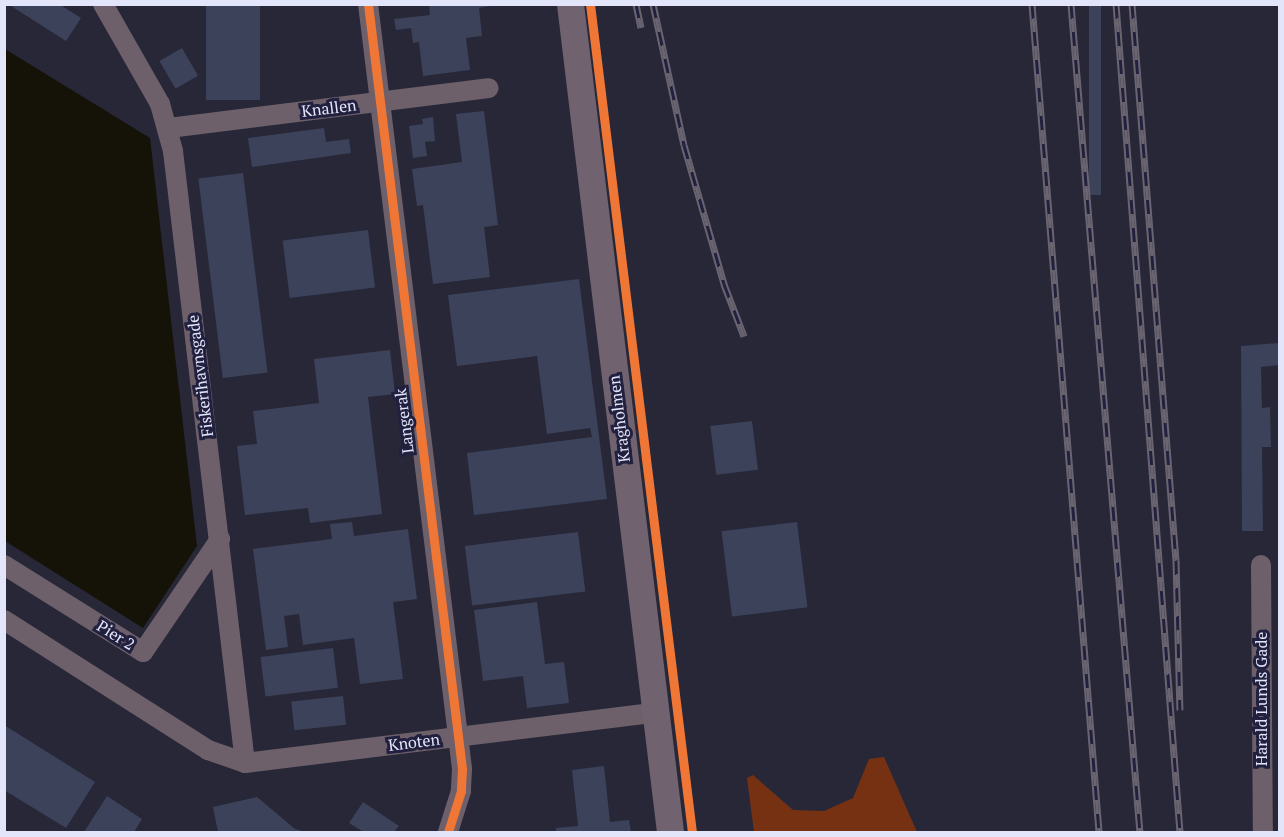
<!DOCTYPE html>
<html>
<head>
<meta charset="utf-8">
<style>
	body { margin:0 }
	#map { position:relative; width:1284px; height:837px; overflow:hidden; background:#272738; font-family:"PT Serif",serif }
	div>[style] { position:absolute }
	.forest>* { inset:0; background:#763112 }
	.water>* { inset:0; background:#151308 }
	.building>* { inset:0; background:#3c425a; transform-origin:0 0 }
	.street>* { height:20px; margin:-10px; padding:0 10px; transform-origin:10px; border-radius:10px; background:#6d606a }
	.secondary>* { height:27px; margin:-13.5px; padding:0 13.5px; transform-origin:13.5px; border-radius:13.5px; background:#70636f }
	.rail>* { height:7px; margin-top:-3.5px; transform-origin:0; background:repeating-linear-gradient(90deg,#21203f 0 14px,#6a6470 0 28px); box-sizing:border-box; border-block:2px solid #6a6470 }
	.cycleway>* { height:9px; margin:-4.5px; padding:0 4.5px; transform-origin:4.5px; border-radius:4.5px; background:#f07635 }
	span { translate:-50% -50%; white-space:nowrap; text-align:center; line-height:1.15; -webkit-text-stroke:6px #21203f; paint-order:stroke }
	.street-label { font-size:16px; color:#e3e5fa }
	.frame { position:absolute; inset:0; border:6px solid #e3e5fa; pointer-events:none }
</style>
</head>
<body>
<div id="map">
	<div class="forest">
		<div style="clip-path:polygon(884px 757px,917px 832px,754px 832px,747px 778px,753px 775px,793px 810px,824px 811px,853px 798px,869px 759px)"></div>
	</div>
	<div class="water">
		<div style="clip-path:polygon(5px 49px,150px 138px,197px 546px,143px 628px,5px 541px)"></div>
	</div>
	<div class="building">
		<div style="clip-path:polygon(8px 4px,59px 4px,81px 18px,66px 41px)"></div>
		<div style="left:206px;top:4px;width:54px;height:96px"></div>
		<div style="clip-path:polygon(429px 4px,500px 4px,479px 8px,482px 36px,466px 38px,470px 70px,423px 76px,419px 42px,413px 43px,411px 28px,396px 30px,394px 19px,430px 15px)"></div>
		<div style="left:1089px;top:4px;width:12px;height:191px"></div>
		<div style="left:182px;top:48px;width:32px;height:26px;rotate:60deg"></div>
		<div style="clip-path:polygon(484px 111px,498px 225px,484px 227px,490px 277px,433px 284px,423px 205px,417px 206px,412px 169px,462px 162px,456px 114px)"></div>
		<div style="clip-path:polygon(433px 117px,435px 141px,425px 142px,427px 156px,413px 158px,409px 126px,423px 124px,422px 119px)"></div>
		<div style="clip-path:polygon(324px 128px,326px 142px,349px 139px,351px 153px,252px 167px,248px 138px)"></div>
		<div style="left:243px;top:173px;width:201px;height:45px;rotate:83deg"></div>
		<div style="left:368px;top:230px;width:58px;height:86px;rotate:83deg"></div>
		<div style="clip-path:polygon(579px 279px,607px 499px,474px 515px,467px 453px,592px 437px,590px 428px,547px 434px,537px 356px,457px 366px,448px 295px)"></div>
		<div style="clip-path:polygon(1280px 343px,1280px 365px,1261px 367px,1262px 408px,1270px 407px,1271px 447px,1262px 447px,1263px 531px,1242px 531px,1241px 346px)"></div>
		<div style="clip-path:polygon(390px 350px,395px 394px,368px 397px,382px 514px,310px 523px,308px 508px,245px 515px,237px 446px,257px 444px,253px 411px,319px 403px,314px 359px)"></div>
		<div style="left:752px;top:421px;width:49px;height:42px;rotate:83deg"></div>
		<div style="clip-path:polygon(352px 522px,354px 536px,408px 529px,417px 599px,393px 602px,403px 679px,360px 684px,354px 638px,303px 645px,299px 614px,284px 616px,288px 647px,266px 650px,253px 549px,332px 539px,330px 524px)"></div>
		<div style="left:797px;top:522px;width:86px;height:76px;rotate:83deg"></div>
		<div style="left:578px;top:532px;width:60px;height:114px;rotate:83deg"></div>
		<div style="clip-path:polygon(537px 602px,545px 664px,564px 662px,569px 703px,527px 708px,523px 676px,483px 681px,474px 610px)"></div>
		<div style="left:333px;top:648px;width:40px;height:73px;rotate:83deg"></div>
		<div style="left:343px;top:696px;width:29px;height:52px;rotate:84deg"></div>
		<div style="clip-path:polygon(4px 725px,95px 782px,66px 828px,4px 790px)"></div>
		<div style="clip-path:polygon(604px 766px,610px 822px,629px 820px,631px 832px,556px 832px,556px 828px,578px 826px,572px 770px)"></div>
		<div style="clip-path:polygon(107px 796px,142px 819px,134px 832px,84px 832px)"></div>
		<div style="clip-path:polygon(257px 797px,295px 829px,305px 832px,218px 832px,213px 807px)"></div>
		<div style="clip-path:polygon(363px 802px,399px 826px,394px 832px,364px 832px,349px 823px)"></div>
	</div>
	<div class="street">
		<div style="left:103px;top:4px;width:115px;rotate:60.3deg"></div>
		<div style="left:160px;top:104px;width:49px;rotate:74.5deg"></div>
		<div style="left:173px;top:151px;width:616px;rotate:83.29deg"></div>
		<div style="left:368px;top:4px;width:771px;rotate:82.99deg"></div>
		<div style="left:462px;top:769px;width:22px;rotate:93deg"></div>
		<div style="left:461px;top:791px;width:43px;rotate:107.6deg"></div>
		<div style="left:169px;top:128px;width:322px;rotate:-7.1deg"></div>
		<div style="left:4px;top:565px;width:164px;rotate:32deg"></div>
		<div style="left:143px;top:652px;width:137px;rotate:-55.7deg"></div>
		<div style="left:1261px;top:565px;width:267px;rotate:89.6deg"></div>
		<div style="left:4px;top:620px;width:242px;rotate:32.5deg"></div>
		<div style="left:208px;top:750px;width:39px;rotate:19deg"></div>
		<div style="left:245px;top:763px;width:412px;rotate:-7deg"></div>
	</div>
	<div class="secondary">
		<div style="left:570px;top:4px;width:834px;rotate:83.11deg"></div>
	</div>
	<div class="rail">
		<div style="left:636px;top:4px;width:24px;rotate:78deg"></div>
		<div style="left:653px;top:4px;width:144px;rotate:77.6deg"></div>
		<div style="left:684px;top:145px;width:145px;rotate:73.9deg"></div>
		<div style="left:724px;top:284px;width:56px;rotate:69deg"></div>
		<div style="left:1032px;top:4px;width:831px;rotate:85.37deg"></div>
		<div style="left:1071px;top:4px;width:831px;rotate:85.24deg"></div>
		<div style="left:1116px;top:4px;width:830px;rotate:85.58deg"></div>
		<div style="left:1132px;top:4px;width:558px;rotate:85.48deg"></div>
		<div style="left:1176px;top:560px;width:150px;rotate:88.5deg"></div>
	</div>
	<div class="cycleway">
		<div style="left:368px;top:4px;width:771px;rotate:82.99deg"></div>
		<div style="left:462px;top:769px;width:22px;rotate:93deg"></div>
		<div style="left:461px;top:791px;width:43px;rotate:107.6deg"></div>
		<div style="left:590px;top:4px;width:834px;rotate:82.98deg"></div>
	</div>
	<div class="street-label">
		<span style="left:329px;top:108px;rotate:-7deg">Knallen</span>
		<span style="left:200px;top:376px;rotate:-97deg">Fiskerihavnsgade</span>
		<span style="left:619px;top:419px;rotate:-97deg">Kragholmen</span>
		<span style="left:404px;top:421px;rotate:-97deg">Langerak</span>
		<span style="left:116px;top:635px;rotate:32deg">Pier 2</span>
		<span style="left:1261px;top:699px;rotate:-90deg">Harald Lunds Gade</span>
		<span style="left:414px;top:742px;rotate:-7deg">Knoten</span>
	</div>
	<div class="frame"></div>
</div>
</body>
</html>
